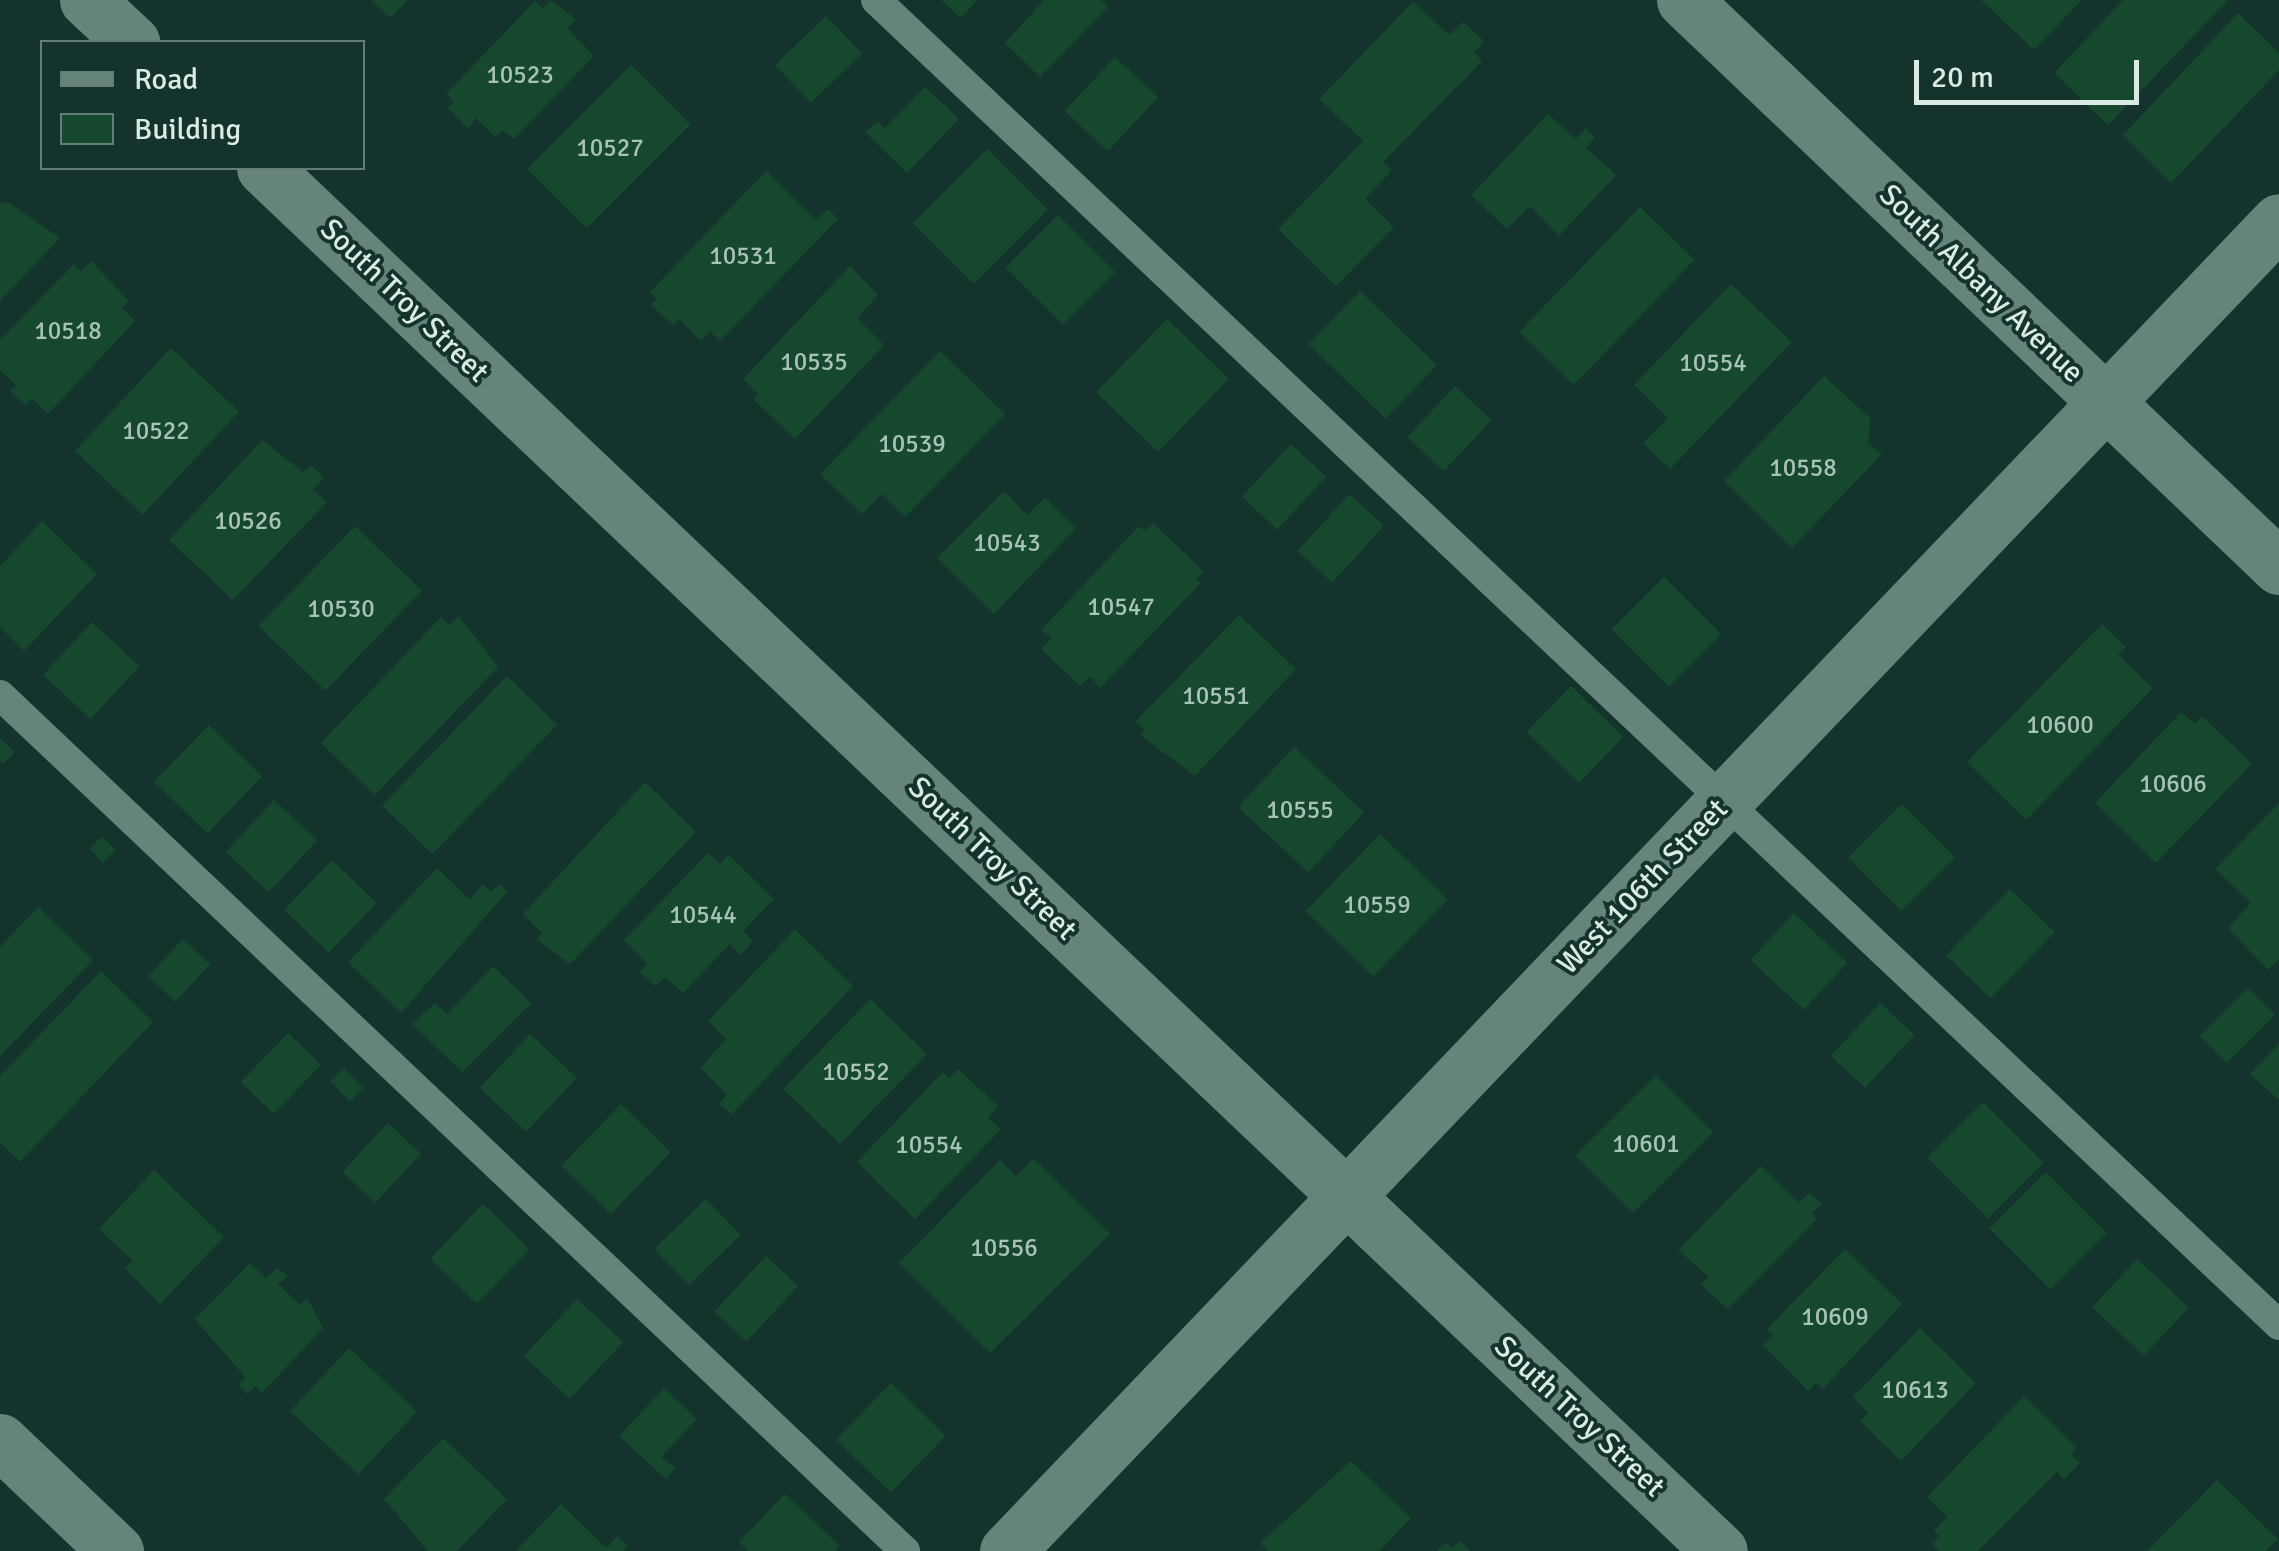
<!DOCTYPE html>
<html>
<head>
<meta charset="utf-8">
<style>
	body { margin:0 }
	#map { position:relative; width:2279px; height:1551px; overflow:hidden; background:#15332d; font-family:Signika,sans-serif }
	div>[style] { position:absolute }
	.building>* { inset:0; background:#16482e; transform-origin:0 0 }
	.lane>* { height:30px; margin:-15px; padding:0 15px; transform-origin:15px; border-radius:15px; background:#64847c }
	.street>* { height:55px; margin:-27.5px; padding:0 27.5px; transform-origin:27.5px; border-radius:27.5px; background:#64847c }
	.secondary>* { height:55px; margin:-27.5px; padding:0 27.5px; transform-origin:27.5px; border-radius:27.5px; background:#64847c }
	span { translate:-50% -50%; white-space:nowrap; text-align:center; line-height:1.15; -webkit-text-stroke:8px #15332d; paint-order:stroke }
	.number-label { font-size:25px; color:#a9c2b8 }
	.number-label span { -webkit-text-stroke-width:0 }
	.street-label { font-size:30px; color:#daebe6 }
	.legend { position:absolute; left:40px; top:40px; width:325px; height:130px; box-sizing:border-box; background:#15332d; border:2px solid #647d77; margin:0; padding:12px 18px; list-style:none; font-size:30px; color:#daebe6 }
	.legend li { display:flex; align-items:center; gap:20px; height:50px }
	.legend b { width:50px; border:2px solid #647d77 }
	.scale { position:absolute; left:1914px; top:60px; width:225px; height:45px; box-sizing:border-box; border:5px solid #daebe6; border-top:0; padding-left:12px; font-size:30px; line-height:35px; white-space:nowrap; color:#daebe6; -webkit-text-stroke:8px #15332d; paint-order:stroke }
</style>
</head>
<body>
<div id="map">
	<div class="building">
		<div style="clip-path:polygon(371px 0,408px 0,390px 18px)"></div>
		<div style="clip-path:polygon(550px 0,576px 19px,567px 28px,594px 56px,514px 139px,503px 131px,495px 137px,476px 118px,468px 129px,447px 107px,454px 102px,446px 94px,535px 1px,543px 9px)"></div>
		<div style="clip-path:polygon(941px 0,977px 0,961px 18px)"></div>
		<div style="clip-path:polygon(1044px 0,1100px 0,1108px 7px,1040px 77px,1005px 43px)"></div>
		<div style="clip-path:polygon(1981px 0,2082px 0,2034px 50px)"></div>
		<div style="clip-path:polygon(2123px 0,2228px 0,2108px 125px,2054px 73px)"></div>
		<div style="clip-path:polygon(1413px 2px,1449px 35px,1463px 22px,1484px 41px,1474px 53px,1482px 61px,1383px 162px,1392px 170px,1365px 199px,1394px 227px,1336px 286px,1278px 229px,1363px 141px,1319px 99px)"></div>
		<div style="clip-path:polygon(2238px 13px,2279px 53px,2279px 70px,2171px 183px,2123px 135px)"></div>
		<div style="left:826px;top:16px;width:52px;height:71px;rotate:46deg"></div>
		<div style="left:1115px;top:57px;width:59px;height:74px;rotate:43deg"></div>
		<div style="left:631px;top:65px;width:84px;height:147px;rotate:45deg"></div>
		<div style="clip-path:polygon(925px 87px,959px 119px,907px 173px,865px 132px,878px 121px,885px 128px)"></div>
		<div style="clip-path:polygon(1548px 114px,1576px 139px,1586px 128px,1595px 137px,1586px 148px,1616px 175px,1559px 236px,1530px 206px,1507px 229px,1471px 195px)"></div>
		<div style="left:987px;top:149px;width:86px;height:105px;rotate:45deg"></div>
		<div style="clip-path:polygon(766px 171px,816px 220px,828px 209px,838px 219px,720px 341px,710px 331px,701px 341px,679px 319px,673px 325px,651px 305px,657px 299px,650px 292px)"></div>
		<div style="clip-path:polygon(8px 202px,60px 238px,0 301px,0 204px)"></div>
		<div style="left:1640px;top:207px;width:76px;height:174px;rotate:44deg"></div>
		<div style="left:1058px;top:215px;width:81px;height:74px;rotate:45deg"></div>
		<div style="clip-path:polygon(91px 261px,129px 301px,122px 308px,135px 321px,48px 414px,32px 398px,25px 405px,10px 391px,16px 385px,0 370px,0 340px,74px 264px,81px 271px)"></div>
		<div style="clip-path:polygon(850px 266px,878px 295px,857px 318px,884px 345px,795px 439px,753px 399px,758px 394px,743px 379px)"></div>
		<div style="clip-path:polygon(1731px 284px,1792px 342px,1670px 469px,1643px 443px,1668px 418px,1634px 385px)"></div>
		<div style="left:1360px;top:291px;width:107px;height:74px;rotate:44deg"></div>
		<div style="left:1167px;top:319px;width:86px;height:102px;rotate:44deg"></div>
		<div style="left:171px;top:348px;width:93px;height:141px;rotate:43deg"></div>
		<div style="clip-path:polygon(940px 351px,1005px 414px,905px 517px,882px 494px,862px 514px,820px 474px)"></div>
		<div style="clip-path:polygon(1824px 376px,1871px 419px,1868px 443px,1882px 454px,1792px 548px,1724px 481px)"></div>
		<div style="left:1455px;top:386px;width:50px;height:70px;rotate:43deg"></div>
		<div style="clip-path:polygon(262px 440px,303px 472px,311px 465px,324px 478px,313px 490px,327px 502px,233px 600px,169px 540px)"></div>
		<div style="left:1291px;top:444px;width:48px;height:72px;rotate:43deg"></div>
		<div style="clip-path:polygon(1004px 491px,1027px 515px,1045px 498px,1076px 528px,994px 614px,937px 558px)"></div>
		<div style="left:1349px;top:494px;width:47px;height:77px;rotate:42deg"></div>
		<div style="clip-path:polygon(42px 521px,97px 574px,24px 651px,0 627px,0 566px)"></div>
		<div style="clip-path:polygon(1153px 523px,1204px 572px,1196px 579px,1201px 583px,1100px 688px,1090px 676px,1080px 686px,1041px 649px,1052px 638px,1041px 630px,1139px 526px,1145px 531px)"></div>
		<div style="left:355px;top:526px;width:93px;height:139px;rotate:44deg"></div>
		<div style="left:1664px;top:577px;width:81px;height:74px;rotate:45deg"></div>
		<div style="clip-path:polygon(1239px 615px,1296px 669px,1195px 776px,1140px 735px,1145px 730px,1135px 722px)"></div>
		<div style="clip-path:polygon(459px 616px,498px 667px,375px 795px,321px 743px,441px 617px,449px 625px)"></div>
		<div style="left:92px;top:622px;width:65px;height:72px;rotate:43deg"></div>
		<div style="clip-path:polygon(2102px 624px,2126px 647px,2118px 655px,2153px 688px,2026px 820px,1967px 762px)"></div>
		<div style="left:507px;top:676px;width:70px;height:180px;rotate:44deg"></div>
		<div style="left:1571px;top:686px;width:73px;height:64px;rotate:44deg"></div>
		<div style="clip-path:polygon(2181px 712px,2195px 724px,2202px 716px,2252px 764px,2156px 863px,2095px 803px)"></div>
		<div style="left:209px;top:725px;width:74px;height:79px;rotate:44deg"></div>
		<div style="clip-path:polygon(0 738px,15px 752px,3px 764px,0 761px)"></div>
		<div style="left:1294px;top:747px;width:96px;height:82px;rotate:43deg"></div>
		<div style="clip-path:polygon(645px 782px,696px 832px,570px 964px,536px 939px,542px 933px,523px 914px)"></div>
		<div style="left:274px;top:800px;width:59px;height:71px;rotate:43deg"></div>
		<div style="clip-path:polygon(2279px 803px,2279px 959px,2268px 970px,2228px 928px,2251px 903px,2215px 869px)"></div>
		<div style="left:1902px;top:804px;width:75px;height:76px;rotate:45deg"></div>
		<div style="left:1380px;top:834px;width:94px;height:107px;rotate:44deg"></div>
		<div style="clip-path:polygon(101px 837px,116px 849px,103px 863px,90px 849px)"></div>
		<div style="clip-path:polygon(708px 853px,720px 864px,728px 854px,774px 899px,743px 931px,753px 941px,741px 955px,730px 944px,683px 993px,665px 977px,655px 986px,640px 972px,647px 963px,624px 940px)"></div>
		<div style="left:332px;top:860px;width:62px;height:69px;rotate:44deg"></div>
		<div style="clip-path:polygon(437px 868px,470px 900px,483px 884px,491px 892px,499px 884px,508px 891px,401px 1013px,348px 962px)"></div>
		<div style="left:2010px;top:889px;width:62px;height:92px;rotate:44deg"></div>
		<div style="clip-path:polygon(38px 907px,93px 960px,0 1056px,0 947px)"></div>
		<div style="left:1794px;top:913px;width:73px;height:64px;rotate:43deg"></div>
		<div style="clip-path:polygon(795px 929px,853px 986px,732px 1114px,719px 1104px,727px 1094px,700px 1068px,726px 1039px,708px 1021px)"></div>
		<div style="left:183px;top:939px;width:37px;height:51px;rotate:43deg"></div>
		<div style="clip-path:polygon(493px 966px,531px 1003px,462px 1072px,412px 1024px,435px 1003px,447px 1014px)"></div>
		<div style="clip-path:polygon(101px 971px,153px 1022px,20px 1162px,0 1142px,0 1076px)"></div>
		<div style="left:2248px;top:988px;width:38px;height:68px;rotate:45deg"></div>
		<div style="left:870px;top:999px;width:79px;height:125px;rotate:44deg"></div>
		<div style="left:1880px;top:1003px;width:47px;height:72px;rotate:43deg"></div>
		<div style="left:288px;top:1033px;width:46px;height:68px;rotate:44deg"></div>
		<div style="left:530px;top:1034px;width:64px;height:74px;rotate:43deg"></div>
		<div style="clip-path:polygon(2279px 1044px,2279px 1100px,2250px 1074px)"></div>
		<div style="left:344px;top:1068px;width:28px;height:19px;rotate:46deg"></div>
		<div style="clip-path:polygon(958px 1069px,998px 1106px,988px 1118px,1001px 1129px,915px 1219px,857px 1162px,943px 1072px,949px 1078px)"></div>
		<div style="left:1656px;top:1075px;width:81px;height:114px;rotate:45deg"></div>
		<div style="left:1983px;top:1102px;width:86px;height:79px;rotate:45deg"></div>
		<div style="left:621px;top:1104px;width:69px;height:86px;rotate:44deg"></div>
		<div style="left:388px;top:1123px;width:45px;height:67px;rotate:43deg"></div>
		<div style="clip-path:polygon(1034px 1159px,1110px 1234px,990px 1353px,899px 1263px,1000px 1160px,1016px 1176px)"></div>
		<div style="clip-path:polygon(1761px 1166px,1799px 1203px,1809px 1193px,1822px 1203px,1812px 1213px,1817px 1219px,1728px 1309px,1701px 1285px,1709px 1277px,1678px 1250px)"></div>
		<div style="clip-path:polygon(154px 1170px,224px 1237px,160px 1304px,125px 1268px,133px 1261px,99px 1229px)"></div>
		<div style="left:2046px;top:1172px;width:86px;height:80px;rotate:45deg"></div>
		<div style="left:706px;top:1199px;width:50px;height:72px;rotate:46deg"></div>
		<div style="left:483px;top:1204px;width:65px;height:76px;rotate:44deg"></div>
		<div style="clip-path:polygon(1845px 1249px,1902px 1304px,1823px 1389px,1816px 1383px,1808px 1391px,1763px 1345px,1773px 1335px,1767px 1329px)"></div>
		<div style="left:766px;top:1256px;width:44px;height:76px;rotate:43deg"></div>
		<div style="left:2137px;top:1259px;width:71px;height:66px;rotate:43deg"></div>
		<div style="clip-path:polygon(250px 1263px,266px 1278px,277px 1268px,288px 1276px,278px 1284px,300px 1305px,307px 1298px,323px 1328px,262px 1393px,255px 1386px,248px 1394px,238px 1385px,245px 1377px,195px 1319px)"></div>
		<div style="left:577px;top:1299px;width:63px;height:78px;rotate:43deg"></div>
		<div style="clip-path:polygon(1920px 1328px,1976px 1383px,1901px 1461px,1860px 1421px,1868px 1413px,1853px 1397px)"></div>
		<div style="left:349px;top:1348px;width:93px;height:86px;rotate:43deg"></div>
		<div style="left:891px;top:1383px;width:76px;height:79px;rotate:44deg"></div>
		<div style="clip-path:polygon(664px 1388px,697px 1419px,661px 1457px,675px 1468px,666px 1479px,619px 1436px)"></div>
		<div style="clip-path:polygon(2024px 1396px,2077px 1448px,2071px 1454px,2080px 1463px,2064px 1479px,2057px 1472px,1978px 1551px,1939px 1551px,1932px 1544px,1940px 1536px,1934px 1531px,1947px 1517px,1927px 1497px)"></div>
		<div style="clip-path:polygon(443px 1438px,507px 1499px,457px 1551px,428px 1551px,384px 1499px)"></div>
		<div style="clip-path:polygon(1351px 1461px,1411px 1518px,1379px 1551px,1268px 1551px,1260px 1543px)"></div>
		<div style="clip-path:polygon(2217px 1480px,2278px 1539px,2266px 1551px,2147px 1551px)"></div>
		<div style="clip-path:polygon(785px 1494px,840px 1546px,835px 1551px,748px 1551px,739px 1542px)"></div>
		<div style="clip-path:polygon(561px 1504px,606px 1548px,617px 1536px,628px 1545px,623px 1551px,516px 1551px)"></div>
		<div style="clip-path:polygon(1460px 1541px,1470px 1551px,1437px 1551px,1446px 1542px,1452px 1548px)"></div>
	</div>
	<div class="lane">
		<div style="left:876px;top:0;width:1930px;rotate:43.36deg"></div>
		<div style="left:0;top:695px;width:1246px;rotate:43.41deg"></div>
	</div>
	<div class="street">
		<div style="left:87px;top:0;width:62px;rotate:43deg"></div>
		<div style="left:1684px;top:0;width:822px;rotate:43.62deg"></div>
		<div style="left:264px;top:168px;width:2008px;rotate:43.53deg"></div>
		<div style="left:1007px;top:1551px;width:1840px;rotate:-46.28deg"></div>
	</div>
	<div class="secondary">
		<div style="left:0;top:1441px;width:160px;rotate:43.5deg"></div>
	</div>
	<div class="number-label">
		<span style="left:520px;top:75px">10523</span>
		<span style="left:610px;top:148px">10527</span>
		<span style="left:743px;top:256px">10531</span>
		<span style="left:68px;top:331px">10518</span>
		<span style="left:814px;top:362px">10535</span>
		<span style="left:1713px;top:363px">10554</span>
		<span style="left:156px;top:431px">10522</span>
		<span style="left:912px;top:444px">10539</span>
		<span style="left:1803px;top:468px">10558</span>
		<span style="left:248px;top:521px">10526</span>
		<span style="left:1007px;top:543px">10543</span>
		<span style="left:1121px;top:607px">10547</span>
		<span style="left:341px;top:609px">10530</span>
		<span style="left:1216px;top:696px">10551</span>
		<span style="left:2060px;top:725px">10600</span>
		<span style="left:2173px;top:784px">10606</span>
		<span style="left:1300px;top:810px">10555</span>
		<span style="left:1377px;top:905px">10559</span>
		<span style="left:703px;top:915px">10544</span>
		<span style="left:856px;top:1072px">10552</span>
		<span style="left:1646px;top:1144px">10601</span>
		<span style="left:929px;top:1145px">10554</span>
		<span style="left:1004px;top:1248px">10556</span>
		<span style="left:1835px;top:1317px">10609</span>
		<span style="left:1915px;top:1390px">10613</span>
	</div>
	<div class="street-label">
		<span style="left:1981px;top:284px;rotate:44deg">South Albany Avenue</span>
		<span style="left:404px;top:301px;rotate:44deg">South Troy Street</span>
		<span style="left:992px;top:859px;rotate:44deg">South Troy Street</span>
		<span style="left:1643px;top:887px;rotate:-46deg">West 106th Street</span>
		<span style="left:1579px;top:1417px;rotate:43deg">South Troy Street</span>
	</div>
	<ul class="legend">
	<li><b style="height:12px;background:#64847c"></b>Road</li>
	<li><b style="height:28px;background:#16482e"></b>Building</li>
	</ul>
	<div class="scale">20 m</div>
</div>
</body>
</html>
